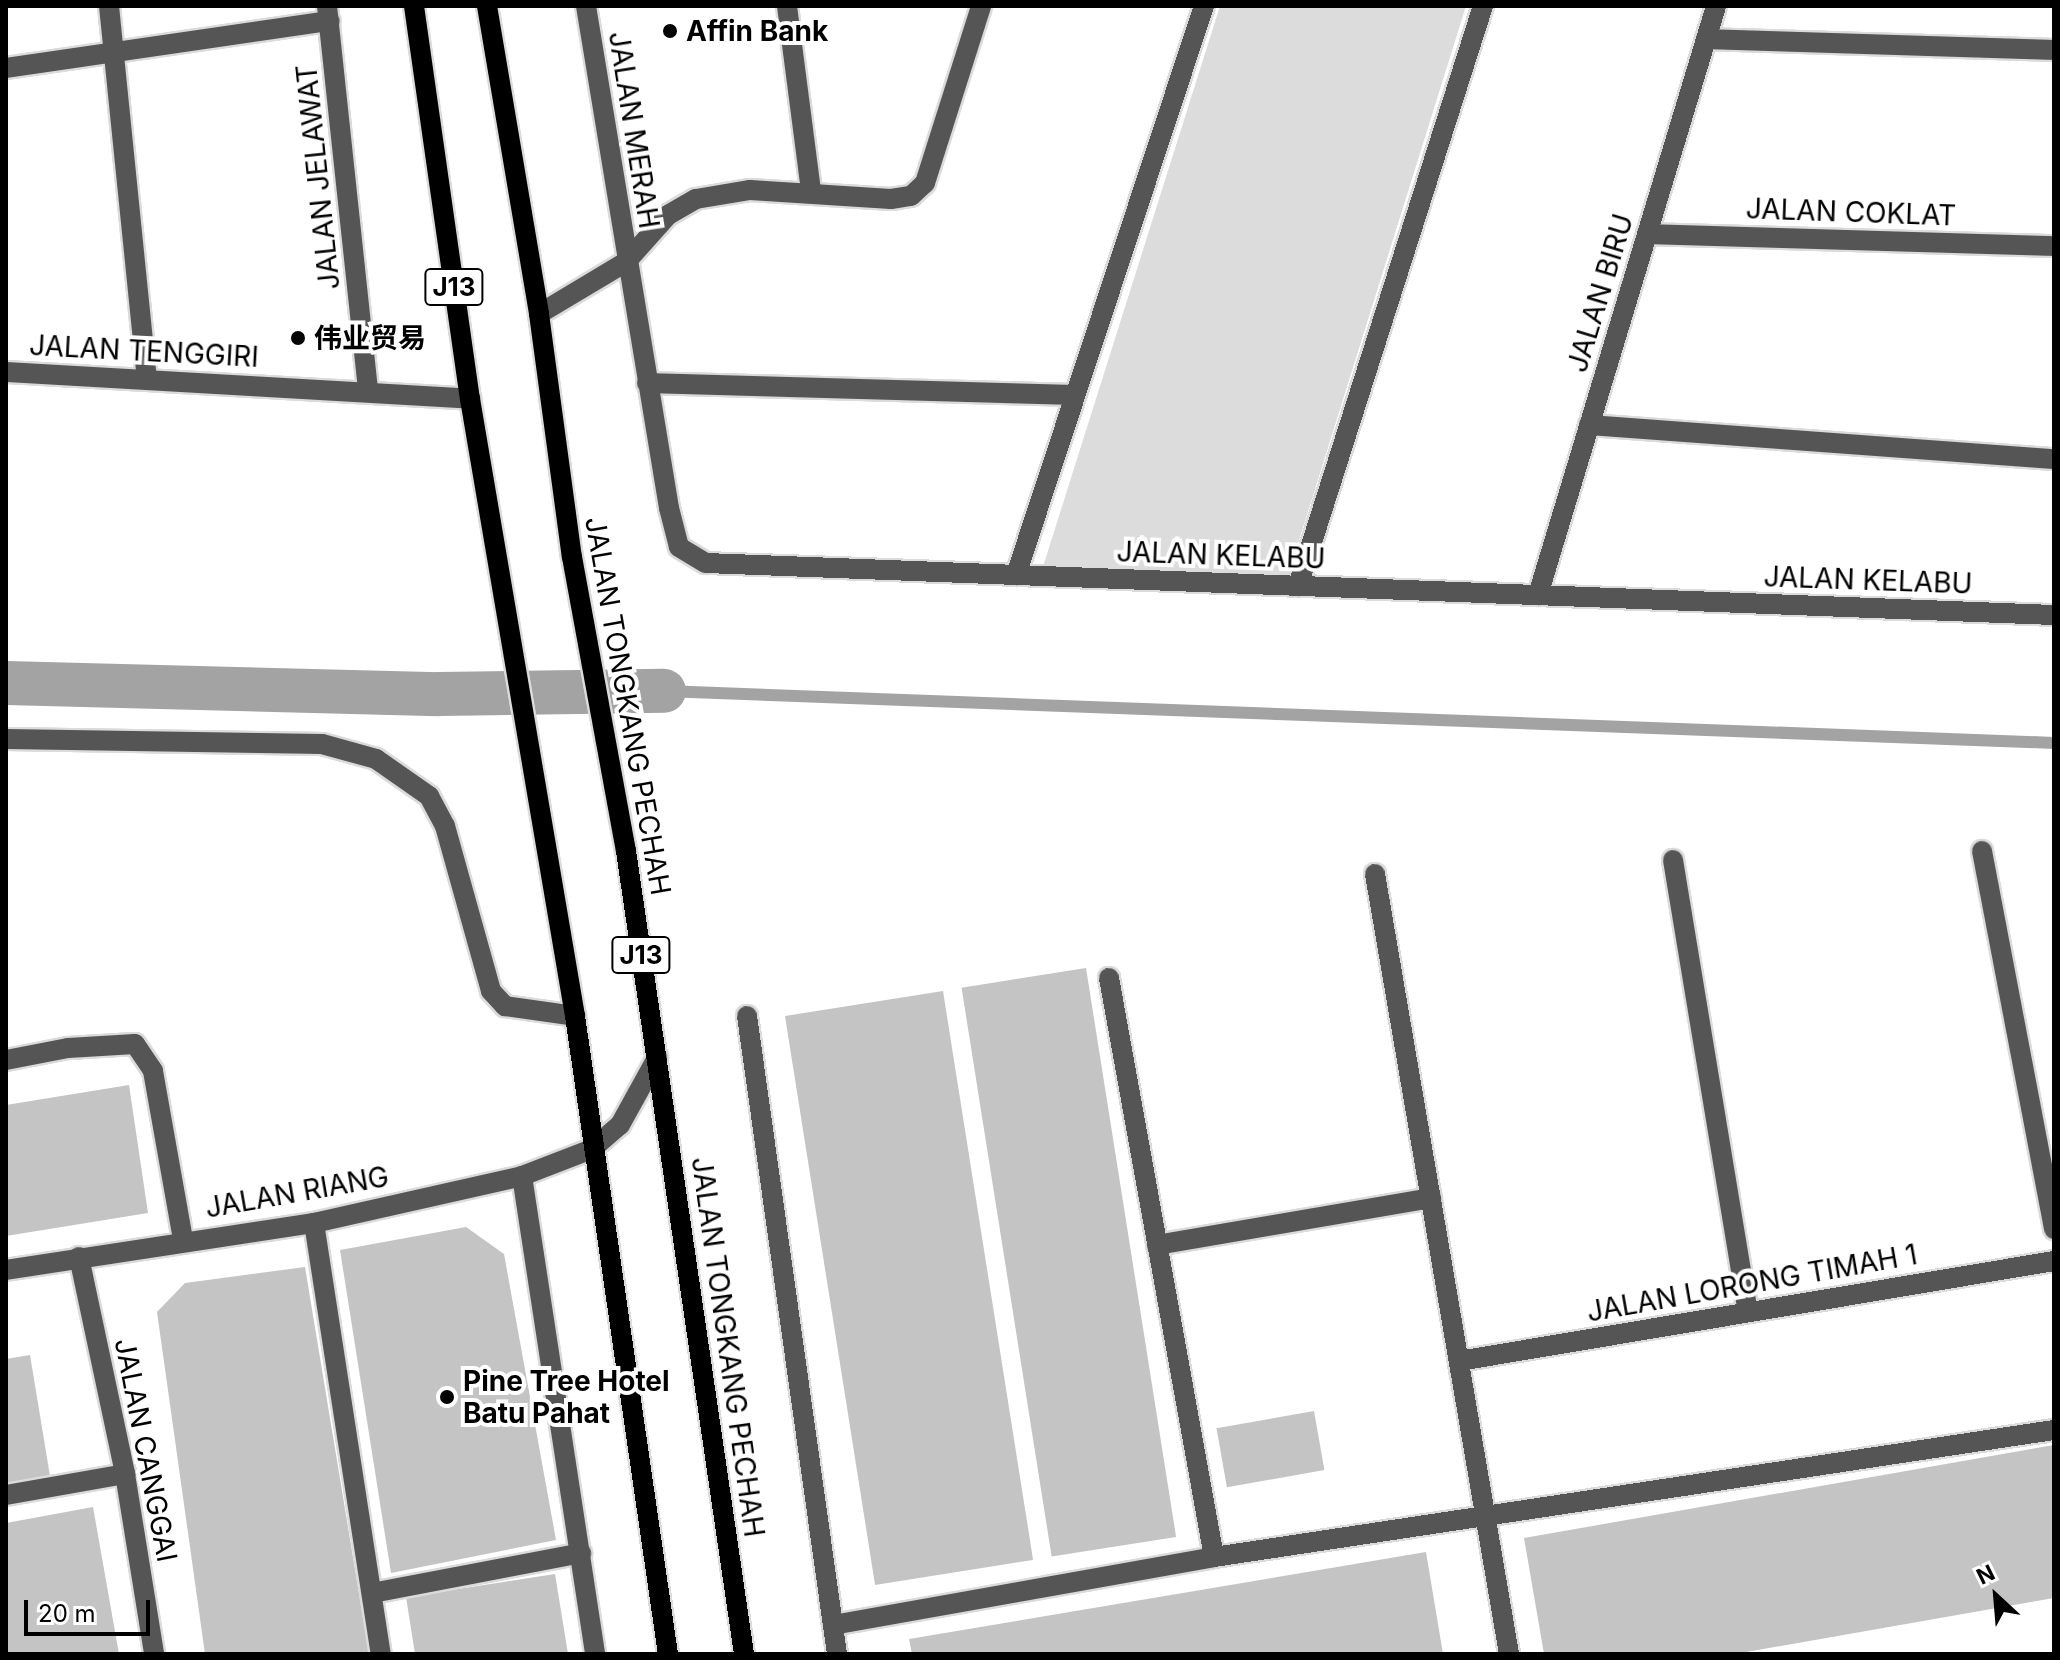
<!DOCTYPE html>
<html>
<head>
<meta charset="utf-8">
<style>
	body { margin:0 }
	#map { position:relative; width:2060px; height:1660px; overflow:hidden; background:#fff; font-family:Inter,"Noto Sans SC",sans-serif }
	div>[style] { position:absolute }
	.green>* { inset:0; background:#dcdcdc }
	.stream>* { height:12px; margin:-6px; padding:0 6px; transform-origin:6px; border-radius:6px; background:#a3a3a3 }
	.canal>* { height:44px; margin:-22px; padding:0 22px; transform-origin:22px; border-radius:22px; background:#a3a3a3 }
	.building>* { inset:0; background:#c4c4c4; transform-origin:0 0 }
	.roads { filter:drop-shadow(2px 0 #dbdbdb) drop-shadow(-2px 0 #dbdbdb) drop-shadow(0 2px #dbdbdb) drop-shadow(0 -2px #dbdbdb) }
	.minor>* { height:20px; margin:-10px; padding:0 10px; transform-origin:10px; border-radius:10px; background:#555 }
	.major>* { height:20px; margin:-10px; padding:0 10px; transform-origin:10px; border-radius:10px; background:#000 }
	.dots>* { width:22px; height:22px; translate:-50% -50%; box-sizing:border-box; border:4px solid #fff; border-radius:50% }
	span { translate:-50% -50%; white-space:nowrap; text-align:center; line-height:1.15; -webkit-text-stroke:8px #fff; paint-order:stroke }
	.shield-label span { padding:2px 6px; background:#fff; border:2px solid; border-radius:6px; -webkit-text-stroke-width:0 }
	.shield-label { font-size:26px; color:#000; font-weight:700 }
	.poi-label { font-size:28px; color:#000; font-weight:700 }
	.left { translate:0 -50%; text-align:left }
	.street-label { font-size:28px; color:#000 }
	.frame { position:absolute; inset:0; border:8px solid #000; pointer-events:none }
	.north { position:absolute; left:1956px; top:1556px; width:80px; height:80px; -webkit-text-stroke:6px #fff; paint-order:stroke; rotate:334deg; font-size:22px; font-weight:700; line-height:32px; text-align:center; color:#000 }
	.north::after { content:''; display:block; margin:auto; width:28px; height:36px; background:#000; clip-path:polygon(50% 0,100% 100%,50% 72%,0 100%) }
	.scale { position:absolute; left:24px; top:1600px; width:126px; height:36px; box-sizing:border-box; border:4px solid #000; border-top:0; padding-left:10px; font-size:24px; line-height:28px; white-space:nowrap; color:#000; -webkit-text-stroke:6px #fff; paint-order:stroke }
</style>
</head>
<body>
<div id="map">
	<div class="green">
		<div style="clip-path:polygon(1220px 6px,1466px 6px,1286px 582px,1041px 573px)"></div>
	</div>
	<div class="stream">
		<div style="left:664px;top:691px;width:1391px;rotate:2.14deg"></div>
	</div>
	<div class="canal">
		<div style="left:6px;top:683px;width:433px;rotate:1.5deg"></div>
		<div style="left:439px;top:694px;width:225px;rotate:-0.8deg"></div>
	</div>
	<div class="building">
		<div style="left:1086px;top:968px;width:576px;height:126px;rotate:81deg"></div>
		<div style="left:943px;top:991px;width:576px;height:160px;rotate:81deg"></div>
		<div style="clip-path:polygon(129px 1085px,148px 1213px,6px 1236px,6px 1105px)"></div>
		<div style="clip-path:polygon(466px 1227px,504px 1254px,556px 1540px,391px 1573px,340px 1250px)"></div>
		<div style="clip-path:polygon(305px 1267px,369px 1654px,205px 1654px,157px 1312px,185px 1283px)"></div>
		<div style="clip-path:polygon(30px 1355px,50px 1476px,6px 1483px,6px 1359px)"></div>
		<div style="left:1314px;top:1411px;width:60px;height:99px;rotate:80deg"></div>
		<div style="clip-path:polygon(2054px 1445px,2054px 1598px,1735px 1654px,1544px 1654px,1524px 1538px)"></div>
		<div style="clip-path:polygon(93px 1507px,119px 1654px,6px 1654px,6px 1523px)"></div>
		<div style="clip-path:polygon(1426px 1552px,1443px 1654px,912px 1654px,909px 1639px)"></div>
		<div style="clip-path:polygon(555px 1574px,568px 1654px,415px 1654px,406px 1597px)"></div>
	</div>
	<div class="roads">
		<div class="minor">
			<div style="left:109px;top:6px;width:375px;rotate:84.2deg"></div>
			<div style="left:327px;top:6px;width:387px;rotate:83.9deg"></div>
			<div style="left:586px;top:6px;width:509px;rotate:80.61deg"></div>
			<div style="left:669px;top:508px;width:40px;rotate:75.6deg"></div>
			<div style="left:679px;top:547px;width:31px;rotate:31deg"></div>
			<div style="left:706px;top:563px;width:1349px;rotate:2.21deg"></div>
			<div style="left:787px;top:6px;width:187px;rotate:82.6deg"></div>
			<div style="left:1706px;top:39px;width:348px;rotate:1.8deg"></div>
			<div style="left:6px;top:68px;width:327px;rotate:-8.3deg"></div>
			<div style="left:1647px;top:234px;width:407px;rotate:1.7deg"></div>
			<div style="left:539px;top:314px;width:101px;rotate:-30.9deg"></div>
			<div style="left:626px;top:262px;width:63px;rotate:-48.2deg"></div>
			<div style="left:668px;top:215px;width:32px;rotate:-30deg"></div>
			<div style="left:696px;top:199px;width:55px;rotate:-9.5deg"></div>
			<div style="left:750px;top:190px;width:141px;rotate:3.7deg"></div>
			<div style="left:891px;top:199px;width:20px;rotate:-9deg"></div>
			<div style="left:911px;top:196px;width:19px;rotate:-43deg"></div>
			<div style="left:925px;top:183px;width:186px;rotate:-72.4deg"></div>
			<div style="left:6px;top:372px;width:465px;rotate:3.3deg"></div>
			<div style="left:647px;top:383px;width:426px;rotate:1.6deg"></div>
			<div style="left:1589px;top:425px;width:466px;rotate:4.2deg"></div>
			<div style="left:1016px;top:575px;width:599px;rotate:-71.72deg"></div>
			<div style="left:1298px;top:586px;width:609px;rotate:-72.31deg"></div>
			<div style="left:1538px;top:595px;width:615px;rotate:-73.18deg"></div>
			<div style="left:6px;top:739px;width:316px;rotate:0.9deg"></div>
			<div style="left:322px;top:744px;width:56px;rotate:15.5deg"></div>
			<div style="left:376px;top:759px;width:65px;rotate:34.9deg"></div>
			<div style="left:429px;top:796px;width:34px;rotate:62deg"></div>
			<div style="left:445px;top:826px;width:171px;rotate:74.4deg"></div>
			<div style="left:491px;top:991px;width:21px;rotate:47deg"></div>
			<div style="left:505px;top:1006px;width:71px;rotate:8.1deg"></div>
			<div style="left:1982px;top:851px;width:385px;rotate:79.2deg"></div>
			<div style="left:1673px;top:860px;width:458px;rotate:80.6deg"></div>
			<div style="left:1375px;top:874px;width:791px;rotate:80.25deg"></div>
			<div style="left:1109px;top:978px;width:588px;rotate:79.72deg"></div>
			<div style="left:747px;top:1016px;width:644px;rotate:81.97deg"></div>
			<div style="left:6px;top:1060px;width:63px;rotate:-11deg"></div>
			<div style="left:68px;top:1048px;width:67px;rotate:-3.4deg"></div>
			<div style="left:135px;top:1044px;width:32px;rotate:56deg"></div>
			<div style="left:153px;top:1071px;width:171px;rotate:79.9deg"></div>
			<div style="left:522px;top:1176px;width:484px;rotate:81.3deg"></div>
			<div style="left:314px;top:1223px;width:436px;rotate:81.2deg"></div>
			<div style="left:1157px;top:1245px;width:278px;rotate:-9.7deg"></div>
			<div style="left:79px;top:1257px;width:222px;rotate:78deg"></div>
			<div style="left:125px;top:1474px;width:182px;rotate:80.8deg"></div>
			<div style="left:6px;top:1270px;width:312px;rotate:-8.7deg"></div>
			<div style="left:314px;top:1223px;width:213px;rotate:-12.7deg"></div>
			<div style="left:522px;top:1176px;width:75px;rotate:-21.1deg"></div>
			<div style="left:592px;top:1149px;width:37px;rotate:-41deg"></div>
			<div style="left:620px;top:1125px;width:77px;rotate:-61.1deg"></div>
			<div style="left:1459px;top:1361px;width:603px;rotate:-9.54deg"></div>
			<div style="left:6px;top:1495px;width:121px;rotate:-10deg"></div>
			<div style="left:372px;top:1593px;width:213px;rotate:-10.8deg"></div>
			<div style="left:833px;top:1625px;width:387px;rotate:-10.1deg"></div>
			<div style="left:1214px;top:1557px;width:850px;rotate:-8.6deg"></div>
		</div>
		<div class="major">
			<div style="left:414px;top:6px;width:397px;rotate:81.9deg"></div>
			<div style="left:470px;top:399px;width:626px;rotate:80.34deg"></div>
			<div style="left:575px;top:1016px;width:645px;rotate:81.71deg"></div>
			<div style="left:487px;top:6px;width:312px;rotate:80.4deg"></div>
			<div style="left:539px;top:314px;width:245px;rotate:82.3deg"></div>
			<div style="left:572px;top:557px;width:299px;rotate:79.6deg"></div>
			<div style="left:626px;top:851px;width:812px;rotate:81.64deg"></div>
		</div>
	</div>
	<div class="dots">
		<div style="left:670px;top:31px;background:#000"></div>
		<div style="left:298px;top:338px;background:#000"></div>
		<div style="left:447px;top:1397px;background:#000"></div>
	</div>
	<div class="shield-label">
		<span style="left:454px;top:287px">J13</span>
		<span style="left:641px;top:955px">J13</span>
	</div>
	<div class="poi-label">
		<span class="left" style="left:686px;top:31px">Affin Bank</span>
		<span class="left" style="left:314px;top:338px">伟业贸易</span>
		<span class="left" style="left:463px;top:1397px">Pine Tree Hotel<br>Batu Pahat</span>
	</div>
	<div class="street-label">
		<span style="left:634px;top:130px;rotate:81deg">JALAN MERAH</span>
		<span style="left:318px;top:177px;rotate:-96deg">JALAN JELAWAT</span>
		<span style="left:1851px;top:212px;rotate:2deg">JALAN COKLAT</span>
		<span style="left:1600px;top:293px;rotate:-73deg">JALAN BIRU</span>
		<span style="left:144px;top:351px;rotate:3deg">JALAN TENGGIRI</span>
		<span style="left:1221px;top:555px;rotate:2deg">JALAN KELABU</span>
		<span style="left:1868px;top:580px;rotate:2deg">JALAN KELABU</span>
		<span style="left:628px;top:706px;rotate:80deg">JALAN TONGKANG PECHAH</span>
		<span style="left:297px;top:1192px;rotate:-10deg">JALAN RIANG</span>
		<span style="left:1752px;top:1283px;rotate:-10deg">JALAN LORONG TIMAH 1</span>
		<span style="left:728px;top:1347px;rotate:82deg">JALAN TONGKANG PECHAH</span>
		<span style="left:146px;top:1450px;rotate:79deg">JALAN CANGGAI</span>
	</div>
	<div class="frame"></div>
	<div class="north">N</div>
	<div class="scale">20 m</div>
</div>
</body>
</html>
